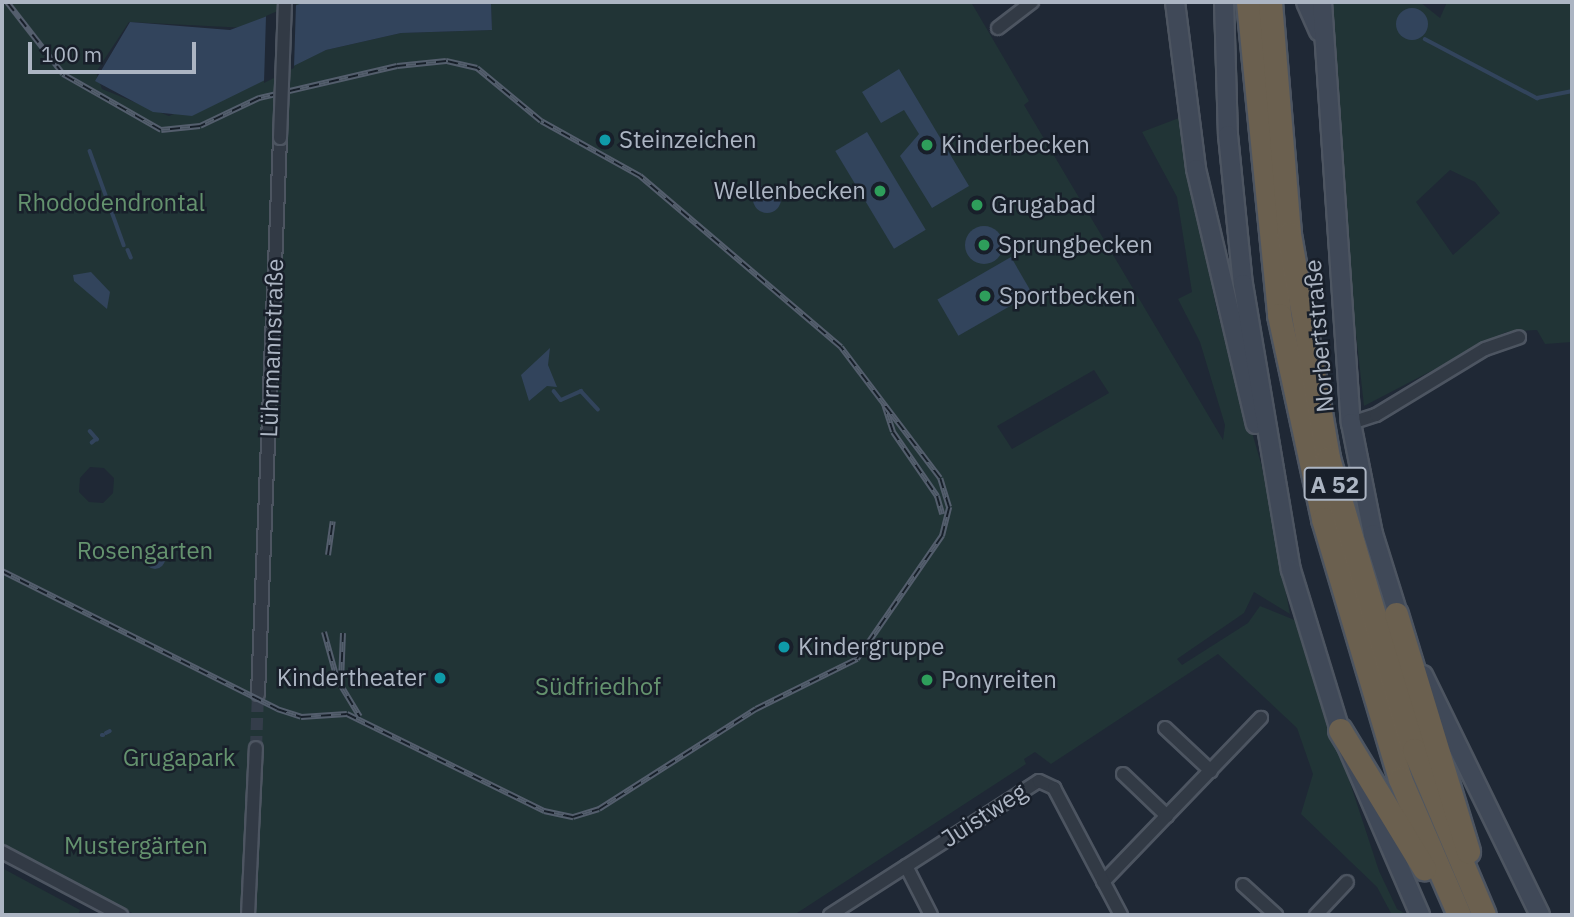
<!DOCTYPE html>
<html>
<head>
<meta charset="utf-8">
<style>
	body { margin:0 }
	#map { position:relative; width:1574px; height:917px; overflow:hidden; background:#1f2835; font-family:"IBM Plex Sans",sans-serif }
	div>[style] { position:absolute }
	.green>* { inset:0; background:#213436 }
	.water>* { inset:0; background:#32445c; transform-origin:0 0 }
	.round { border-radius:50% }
	.pier>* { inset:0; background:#1f2835 }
	.stream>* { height:3.5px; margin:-1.75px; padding:0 1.75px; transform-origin:1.75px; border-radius:1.75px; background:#32445c }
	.minor-tunnel>* { height:12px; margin-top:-6px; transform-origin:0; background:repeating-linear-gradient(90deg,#343d4a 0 12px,transparent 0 18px) }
	.roads { filter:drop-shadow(2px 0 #4d5561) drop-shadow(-2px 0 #4d5561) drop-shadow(0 2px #4d5561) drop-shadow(0 -2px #4d5561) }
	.minor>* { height:12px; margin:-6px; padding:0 6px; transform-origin:6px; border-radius:6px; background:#323a45 }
	.secondary>* { height:18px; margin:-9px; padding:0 9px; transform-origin:9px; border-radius:9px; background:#404958 }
	.motorway>* { height:23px; margin:-11.5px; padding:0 11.5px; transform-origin:11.5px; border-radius:11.5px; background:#6b604f }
	.rail>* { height:6px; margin-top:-3px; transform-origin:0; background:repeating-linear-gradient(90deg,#181f2a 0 10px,#545e6d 0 20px); box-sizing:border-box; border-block:2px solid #545e6d }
	.bridges { filter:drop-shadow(2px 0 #4d5561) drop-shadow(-2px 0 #4d5561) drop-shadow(0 2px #4d5561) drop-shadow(0 -2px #4d5561) }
	.minor-bridge>* { height:12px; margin:-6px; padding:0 6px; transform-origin:6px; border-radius:6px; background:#323a45 }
	.dots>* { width:19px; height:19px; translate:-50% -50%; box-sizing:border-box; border:4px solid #181f2a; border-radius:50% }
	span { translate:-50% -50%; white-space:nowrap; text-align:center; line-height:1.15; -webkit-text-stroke:5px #181f2a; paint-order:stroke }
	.shield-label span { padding:2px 5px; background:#181f2a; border:2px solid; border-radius:5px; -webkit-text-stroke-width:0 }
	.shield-label { font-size:23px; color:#acb5c3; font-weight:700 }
	.poi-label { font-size:24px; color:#acb5c3 }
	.left { translate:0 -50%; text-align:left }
	.right { translate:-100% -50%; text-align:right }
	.park-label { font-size:24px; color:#64926e }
	.street-label { font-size:24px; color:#acb5c3 }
	.frame { position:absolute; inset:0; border:4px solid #acb5c3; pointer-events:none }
	.scale { position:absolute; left:28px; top:42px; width:168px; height:32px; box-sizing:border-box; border:4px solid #acb5c3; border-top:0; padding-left:9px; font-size:21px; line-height:24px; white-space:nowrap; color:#acb5c3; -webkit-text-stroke:5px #181f2a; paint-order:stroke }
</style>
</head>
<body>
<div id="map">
	<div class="green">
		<div style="clip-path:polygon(evenodd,2px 2px,305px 2px,247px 28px,129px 22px,96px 72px,102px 89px,169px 116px,326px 50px,401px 33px,492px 30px,491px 2px,971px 2px,1029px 101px,1024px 105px,1223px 440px,1225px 425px,1200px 342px,1178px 299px,1192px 292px,1177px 197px,1142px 132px,1179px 118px,1217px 311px,1262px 467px,1290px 614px,1254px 592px,1244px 613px,1177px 659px,1182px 665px,1248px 623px,1260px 606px,1297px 621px,1379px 871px,1397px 909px,1408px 915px,1392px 915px,1377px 887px,1301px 814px,1313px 774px,1297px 728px,1218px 654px,1051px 764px,1035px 752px,1024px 759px,1026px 764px,794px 915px,136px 915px,2px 845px,2px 2px,1094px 370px,1109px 393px,1012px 449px,997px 426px,1094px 370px,2px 2px,90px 467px,104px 468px,114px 478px,113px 493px,103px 503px,89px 502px,79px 492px,80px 478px,90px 467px)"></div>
		<div style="clip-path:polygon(evenodd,1332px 2px,1420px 2px,1440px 18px,1447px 2px,1572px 3px,1572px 342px,1545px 344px,1537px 330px,1506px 332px,1364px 406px,1344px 226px,1332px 2px,1450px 170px,1475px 182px,1500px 213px,1453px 255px,1416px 202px,1450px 170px)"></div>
		<div style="clip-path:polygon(2px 868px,80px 910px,78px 915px,2px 915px)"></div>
	</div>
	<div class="water">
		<div style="clip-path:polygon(305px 2px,491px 2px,492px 30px,401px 33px,326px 50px,192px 116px,153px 112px,95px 81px,130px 22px,230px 30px)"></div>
		<div class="round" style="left:1396px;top:8px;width:32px;height:32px"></div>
		<div style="clip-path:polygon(899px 69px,969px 186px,932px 208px,900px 156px,919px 134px,904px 110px,881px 123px,862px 92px)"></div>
		<div style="left:867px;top:132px;width:114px;height:37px;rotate:59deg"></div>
		<div class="round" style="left:753px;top:185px;width:28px;height:28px"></div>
		<div class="round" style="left:965px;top:226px;width:38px;height:38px"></div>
		<div style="left:1011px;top:257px;width:42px;height:85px;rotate:60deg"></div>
		<div style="clip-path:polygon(91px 272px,110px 292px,107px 309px,74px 281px,73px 275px)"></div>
		<div style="clip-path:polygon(550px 348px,548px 365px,557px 387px,547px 386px,529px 401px,521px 375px)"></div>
		<div class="round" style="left:145px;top:549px;width:20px;height:20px"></div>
	</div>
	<div class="pier">
		<div style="clip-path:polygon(296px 3px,294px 68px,264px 83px,266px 16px)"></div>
	</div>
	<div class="stream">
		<div style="left:1425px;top:39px;width:127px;rotate:27.8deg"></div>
		<div style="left:1537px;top:98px;width:36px;rotate:-11deg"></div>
		<div style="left:90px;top:151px;width:100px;rotate:70.1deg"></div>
		<div style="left:128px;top:250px;width:8px;rotate:67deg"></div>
		<div style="left:554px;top:391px;width:11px;rotate:52deg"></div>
		<div style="left:561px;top:400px;width:22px;rotate:-24deg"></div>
		<div style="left:581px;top:391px;width:25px;rotate:47deg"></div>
		<div style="left:90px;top:431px;width:11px;rotate:49deg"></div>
		<div style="left:97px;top:439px;width:6px;rotate:141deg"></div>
		<div style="left:106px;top:733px;width:4px;rotate:-27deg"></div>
		<div style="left:102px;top:735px;width:1px"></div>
	</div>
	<div class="minor-tunnel">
		<div style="left:256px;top:748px;width:54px;rotate:-87.9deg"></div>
	</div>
	<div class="roads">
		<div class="minor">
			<div style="left:998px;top:28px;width:43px;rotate:-37.4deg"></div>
			<div style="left:1351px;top:423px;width:26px;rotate:-18deg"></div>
			<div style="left:1376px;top:415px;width:127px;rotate:-31.2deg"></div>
			<div style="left:1485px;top:349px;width:36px;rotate:-19deg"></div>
			<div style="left:258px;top:694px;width:556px;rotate:-87.73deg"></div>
			<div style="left:1165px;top:728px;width:63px;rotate:43.1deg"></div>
			<div style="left:1123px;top:774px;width:61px;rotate:43.7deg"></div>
			<div style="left:2px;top:852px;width:135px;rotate:27.9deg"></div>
			<div style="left:906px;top:866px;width:55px;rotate:63deg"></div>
			<div style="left:1103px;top:882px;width:228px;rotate:-46.1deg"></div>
			<div style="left:1243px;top:885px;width:45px;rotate:42.3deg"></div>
			<div style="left:248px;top:915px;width:167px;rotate:-87.3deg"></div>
			<div style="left:830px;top:915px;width:248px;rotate:-32.7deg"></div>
			<div style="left:1039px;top:781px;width:17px;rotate:25deg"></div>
			<div style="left:1054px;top:788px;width:144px;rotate:62.2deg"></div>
			<div style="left:1316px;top:915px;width:45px;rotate:-46.8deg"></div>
		</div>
		<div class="secondary">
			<div style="left:1175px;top:2px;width:168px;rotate:82.8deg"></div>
			<div style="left:1196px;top:169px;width:262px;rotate:76.8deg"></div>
			<div style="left:1224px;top:2px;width:133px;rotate:88.3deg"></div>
			<div style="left:1228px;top:135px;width:150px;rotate:84.3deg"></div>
			<div style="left:1243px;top:284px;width:290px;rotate:80.5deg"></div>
			<div style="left:1291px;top:570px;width:167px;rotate:73deg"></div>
			<div style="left:1340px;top:730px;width:202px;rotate:66.6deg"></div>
			<div style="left:1306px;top:2px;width:32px;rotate:66deg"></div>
			<div style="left:1322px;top:2px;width:422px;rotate:86.1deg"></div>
			<div style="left:1351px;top:423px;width:113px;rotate:78.8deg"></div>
			<div style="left:1373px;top:534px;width:94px;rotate:72.7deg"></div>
			<div style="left:1423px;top:675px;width:267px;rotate:64deg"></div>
		</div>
		<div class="motorway">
			<div style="left:1248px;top:2px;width:315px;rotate:84.3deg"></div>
			<div style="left:1279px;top:315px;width:209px;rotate:77.8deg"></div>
			<div style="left:1323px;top:519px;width:271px;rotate:73.5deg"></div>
			<div style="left:1400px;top:779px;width:148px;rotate:66.5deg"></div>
			<div style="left:1270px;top:2px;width:233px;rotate:85.3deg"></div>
			<div style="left:1289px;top:234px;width:227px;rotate:80.1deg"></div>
			<div style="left:1328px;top:458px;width:304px;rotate:73.6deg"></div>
			<div style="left:1414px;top:750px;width:179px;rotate:67deg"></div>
			<div style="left:1396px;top:614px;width:248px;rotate:73.1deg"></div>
			<div style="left:1340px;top:730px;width:162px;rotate:58.7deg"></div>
		</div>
	</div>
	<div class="rail">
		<div style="left:884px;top:404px;width:29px;rotate:72deg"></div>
		<div style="left:893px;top:432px;width:78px;rotate:55.5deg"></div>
		<div style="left:937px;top:496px;width:19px;rotate:74deg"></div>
		<div style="left:328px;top:555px;width:34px;rotate:-82deg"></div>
		<div style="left:2px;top:571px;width:308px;rotate:26.6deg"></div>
		<div style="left:277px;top:709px;width:25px;rotate:18deg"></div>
		<div style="left:301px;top:717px;width:46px;rotate:-3.7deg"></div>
		<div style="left:347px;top:714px;width:220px;rotate:26.2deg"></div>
		<div style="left:544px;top:811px;width:30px;rotate:12deg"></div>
		<div style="left:573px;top:817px;width:27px;rotate:-17deg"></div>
		<div style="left:599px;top:809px;width:186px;rotate:-32.5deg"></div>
		<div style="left:756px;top:709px;width:113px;rotate:-26.3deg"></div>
		<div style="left:857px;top:659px;width:150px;rotate:-55.4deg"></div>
		<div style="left:942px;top:536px;width:30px;rotate:-76deg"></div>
		<div style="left:949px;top:507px;width:30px;rotate:-107deg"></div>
		<div style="left:940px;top:478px;width:164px;rotate:-127.1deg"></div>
		<div style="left:841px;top:347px;width:264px;rotate:-139.6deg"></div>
		<div style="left:640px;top:176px;width:113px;rotate:-150.9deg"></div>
		<div style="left:541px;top:121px;width:83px;rotate:-140.4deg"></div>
		<div style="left:477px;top:68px;width:32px;rotate:-167deg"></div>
		<div style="left:446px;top:61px;width:49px;rotate:174.2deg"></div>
		<div style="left:397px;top:66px;width:142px;rotate:166.9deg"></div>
		<div style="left:259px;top:98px;width:65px;rotate:154.6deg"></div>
		<div style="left:200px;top:126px;width:39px;rotate:174deg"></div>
		<div style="left:161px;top:130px;width:113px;rotate:-150.3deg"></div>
		<div style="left:63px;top:74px;width:91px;rotate:-127.9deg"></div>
		<div style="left:324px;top:632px;width:49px;rotate:74.5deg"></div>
		<div style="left:337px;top:679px;width:44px;rotate:58.8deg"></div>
		<div style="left:341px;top:682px;width:49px;rotate:-87.7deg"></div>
	</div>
	<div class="bridges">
		<div class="minor-bridge">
			<div style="left:280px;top:138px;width:136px;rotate:-87.9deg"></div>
		</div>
	</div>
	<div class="dots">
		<div style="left:605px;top:140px;background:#0f9aa8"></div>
		<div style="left:927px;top:145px;background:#2e9e5b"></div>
		<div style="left:880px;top:191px;background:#2e9e5b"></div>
		<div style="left:977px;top:205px;background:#2e9e5b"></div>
		<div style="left:984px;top:245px;background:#2e9e5b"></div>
		<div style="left:985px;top:296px;background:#2e9e5b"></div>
		<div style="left:784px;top:647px;background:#0f9aa8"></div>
		<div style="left:440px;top:678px;background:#0f9aa8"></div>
		<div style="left:927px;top:680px;background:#2e9e5b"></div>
	</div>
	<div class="shield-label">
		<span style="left:1335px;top:484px">A 52</span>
	</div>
	<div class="poi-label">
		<span class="left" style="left:619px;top:140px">Steinzeichen</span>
		<span class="left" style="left:941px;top:145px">Kinderbecken</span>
		<span class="right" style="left:866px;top:191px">Wellenbecken</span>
		<span class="left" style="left:991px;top:205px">Grugabad</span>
		<span class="left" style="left:998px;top:245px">Sprungbecken</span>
		<span class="left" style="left:999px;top:296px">Sportbecken</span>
		<span class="left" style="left:798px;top:647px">Kindergruppe</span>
		<span class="right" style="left:426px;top:678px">Kindertheater</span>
		<span class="left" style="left:941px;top:680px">Ponyreiten</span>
	</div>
	<div class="park-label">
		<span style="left:111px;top:203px">Rhododendrontal</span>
		<span style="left:145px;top:551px">Rosengarten</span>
		<span style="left:598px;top:687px">Südfriedhof</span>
		<span style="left:179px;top:758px">Grugapark</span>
		<span style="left:136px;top:846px">Mustergärten</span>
	</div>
	<div class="street-label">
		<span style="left:1319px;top:336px;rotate:-95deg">Norbertstraße</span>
		<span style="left:272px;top:348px;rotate:-88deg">Lührmannstraße</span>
		<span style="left:984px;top:815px;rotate:-33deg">Juistweg</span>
	</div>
	<div class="frame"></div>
	<div class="scale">100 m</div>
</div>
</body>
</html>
